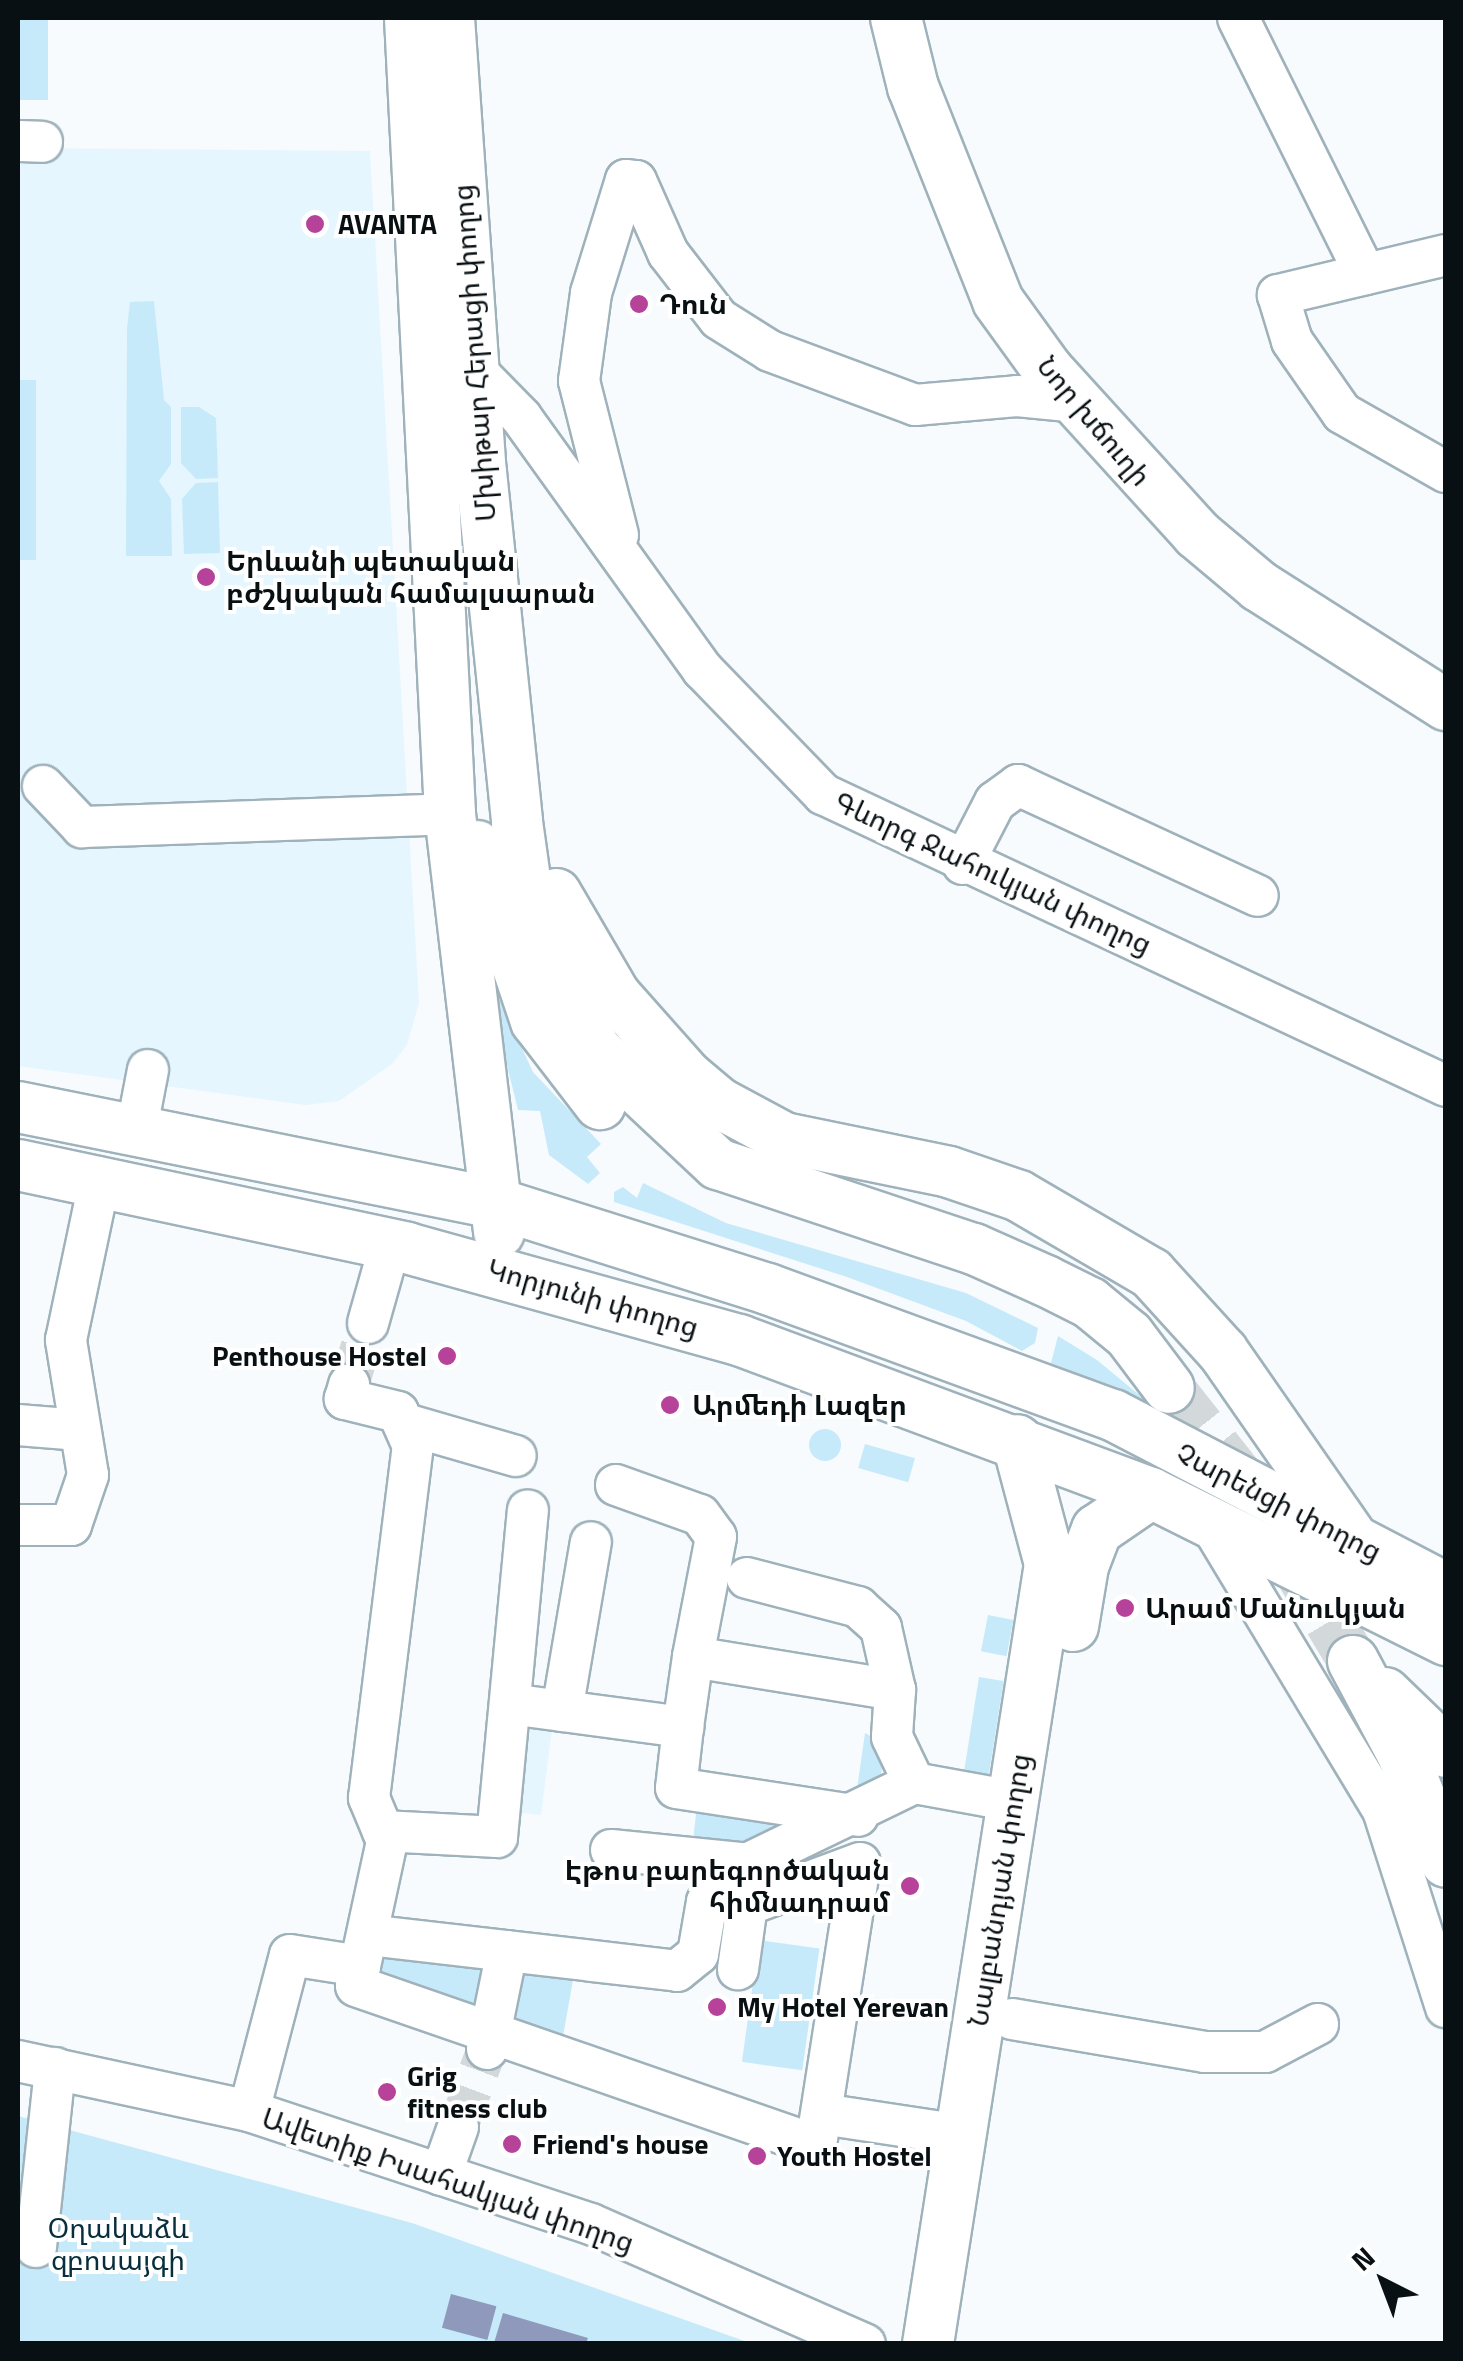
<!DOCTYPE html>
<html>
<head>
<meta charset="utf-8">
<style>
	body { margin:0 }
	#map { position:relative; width:1463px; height:2361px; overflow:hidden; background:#f7fbfd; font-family:"Titillium Web","Noto Sans Armenian",sans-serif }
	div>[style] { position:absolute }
	.built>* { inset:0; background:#e5f6fe }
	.green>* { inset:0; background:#c7eafa; transform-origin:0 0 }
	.round { border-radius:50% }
	.water>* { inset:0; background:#8e99bc; transform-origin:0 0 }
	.minor-tunnel>* { height:40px; margin-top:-20px; transform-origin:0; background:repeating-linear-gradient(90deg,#d3d8da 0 40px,transparent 0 60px) }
	.major-tunnel>* { height:50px; margin-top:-25px; transform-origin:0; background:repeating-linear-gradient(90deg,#d3d8da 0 50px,transparent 0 75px) }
	.roads { filter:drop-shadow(2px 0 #9fb2bb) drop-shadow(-2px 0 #9fb2bb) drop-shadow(0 2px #9fb2bb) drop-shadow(0 -2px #9fb2bb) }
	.minor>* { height:40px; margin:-20px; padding:0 20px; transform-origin:20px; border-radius:20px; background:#fff }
	.major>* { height:50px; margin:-25px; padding:0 25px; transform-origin:25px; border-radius:25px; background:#fff }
	.dots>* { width:28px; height:28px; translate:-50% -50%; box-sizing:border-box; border:5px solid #fff; border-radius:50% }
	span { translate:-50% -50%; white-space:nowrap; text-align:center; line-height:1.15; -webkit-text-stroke:8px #fff; paint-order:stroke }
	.poi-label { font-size:28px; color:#091013; font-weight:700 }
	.left { translate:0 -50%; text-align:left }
	.right { translate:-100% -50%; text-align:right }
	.street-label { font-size:28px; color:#091013 }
	.park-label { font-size:28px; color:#062e3c }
	.frame { position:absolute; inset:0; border:20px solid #091013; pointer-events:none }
	.north { position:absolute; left:1333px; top:2231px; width:100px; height:100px; -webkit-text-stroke:8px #fff; paint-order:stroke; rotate:318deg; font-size:28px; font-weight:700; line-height:40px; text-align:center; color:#091013 }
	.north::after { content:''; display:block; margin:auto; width:35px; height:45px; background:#091013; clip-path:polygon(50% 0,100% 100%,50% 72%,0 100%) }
</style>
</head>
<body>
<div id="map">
	<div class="built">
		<div style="clip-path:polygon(18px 148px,370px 151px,419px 1003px,407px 1045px,392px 1064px,339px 1101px,306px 1105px,18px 1066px)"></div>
		<div style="clip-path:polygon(522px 1717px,553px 1721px,541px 1815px,515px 1812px)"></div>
	</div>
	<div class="green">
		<div style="left:18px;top:18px;width:30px;height:82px"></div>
		<div style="clip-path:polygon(154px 301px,164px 400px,171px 407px,171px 464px,159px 481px,171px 499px,172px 556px,126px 556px,127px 328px,130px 302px)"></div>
		<div style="left:36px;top:380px;width:180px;height:18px;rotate:90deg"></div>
		<div style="clip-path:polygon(181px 407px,199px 407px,216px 418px,218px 478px,196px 479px,181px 463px)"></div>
		<div style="clip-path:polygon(218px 482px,220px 553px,184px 554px,182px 499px,196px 483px)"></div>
		<div style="clip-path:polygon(481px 960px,533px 1072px,601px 1144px,587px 1157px,600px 1173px,588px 1184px,549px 1155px,540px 1111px,518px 1110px)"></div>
		<div style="clip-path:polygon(643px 1183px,726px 1223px,966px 1293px,1038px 1328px,1035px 1343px,1022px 1351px,966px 1321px,847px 1277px,614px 1202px,614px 1192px,623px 1187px,637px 1198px)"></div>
		<div style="clip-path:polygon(1058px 1336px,1097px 1360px,1149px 1403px,1051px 1363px)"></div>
		<div class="round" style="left:809px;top:1429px;width:32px;height:32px"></div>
		<div style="left:865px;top:1444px;width:52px;height:25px;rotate:16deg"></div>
		<div style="left:988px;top:1615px;width:26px;height:37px;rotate:11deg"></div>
		<div style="left:979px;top:1677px;width:25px;height:102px;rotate:9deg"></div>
		<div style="clip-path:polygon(865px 1733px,885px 1744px,878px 1799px,856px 1796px)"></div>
		<div style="clip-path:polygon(697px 1806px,791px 1814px,767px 1847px,693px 1840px)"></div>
		<div style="left:759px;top:1940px;width:61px;height:123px;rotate:8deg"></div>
		<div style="clip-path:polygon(382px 1950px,498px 1967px,487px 2016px,375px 1983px)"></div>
		<div style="clip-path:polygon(511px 1970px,573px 1980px,562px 2042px,501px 2021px)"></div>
		<div style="clip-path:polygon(18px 2116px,412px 2223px,750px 2343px,18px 2343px)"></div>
	</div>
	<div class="water">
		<div style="left:451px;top:2294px;width:47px;height:35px;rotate:15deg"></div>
		<div style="clip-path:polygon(503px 2313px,588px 2338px,586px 2343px,494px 2343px)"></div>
	</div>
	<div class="minor-tunnel">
		<div style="left:349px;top:1385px;width:65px;rotate:-73deg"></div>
		<div style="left:458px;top:2127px;width:83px;rotate:-69.6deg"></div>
	</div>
	<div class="major-tunnel">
		<div style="left:1169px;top:1388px;width:134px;rotate:51.7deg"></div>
		<div style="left:1252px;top:1493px;width:196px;rotate:59deg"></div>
	</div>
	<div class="roads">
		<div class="minor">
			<div style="left:1238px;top:18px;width:286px;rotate:63.6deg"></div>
			<div style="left:18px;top:141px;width:24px;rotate:2deg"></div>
			<div style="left:1446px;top:255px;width:173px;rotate:166.6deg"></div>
			<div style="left:1278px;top:295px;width:48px;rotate:73.1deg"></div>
			<div style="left:1292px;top:341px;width:88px;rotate:55.2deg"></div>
			<div style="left:1342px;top:413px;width:120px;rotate:29.6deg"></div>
			<div style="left:473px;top:368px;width:69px;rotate:45.6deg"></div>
			<div style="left:521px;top:417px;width:312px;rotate:54.3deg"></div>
			<div style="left:703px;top:670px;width:173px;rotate:45.9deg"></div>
			<div style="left:823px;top:794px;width:688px;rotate:25.11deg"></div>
			<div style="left:618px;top:535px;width:159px;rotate:-104.2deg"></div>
			<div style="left:579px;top:381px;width:89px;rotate:-82.2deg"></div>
			<div style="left:591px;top:293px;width:118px;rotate:-72.8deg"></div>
			<div style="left:626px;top:180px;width:10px;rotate:6deg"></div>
			<div style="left:636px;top:181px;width:79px;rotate:66deg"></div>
			<div style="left:668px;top:253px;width:83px;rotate:52.3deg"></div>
			<div style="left:719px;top:319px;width:60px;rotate:32.1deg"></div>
			<div style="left:770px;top:351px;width:155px;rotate:20.4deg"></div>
			<div style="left:915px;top:405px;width:102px;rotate:-5deg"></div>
			<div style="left:1017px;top:396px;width:59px;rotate:5.8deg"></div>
			<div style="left:43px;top:786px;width:57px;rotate:46.4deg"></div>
			<div style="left:82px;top:827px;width:368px;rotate:-2deg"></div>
			<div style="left:963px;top:864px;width:70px;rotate:-62.7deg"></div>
			<div style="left:995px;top:802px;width:29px;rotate:-36deg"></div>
			<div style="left:1018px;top:785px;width:264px;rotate:24.8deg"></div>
			<div style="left:137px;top:1127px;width:58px;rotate:-79.1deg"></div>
			<div style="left:368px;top:1323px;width:81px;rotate:-74.2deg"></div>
			<div style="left:18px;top:1425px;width:62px;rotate:4.6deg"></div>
			<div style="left:409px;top:1425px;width:111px;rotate:16.2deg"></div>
			<div style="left:616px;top:1485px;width:89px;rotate:19.7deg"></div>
			<div style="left:700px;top:1515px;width:27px;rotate:54deg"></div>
			<div style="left:716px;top:1537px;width:122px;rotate:100.9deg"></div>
			<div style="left:1208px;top:1520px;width:339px;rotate:58.9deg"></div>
			<div style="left:1383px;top:1810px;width:207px;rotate:72.3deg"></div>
			<div style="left:18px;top:1525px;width:53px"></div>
			<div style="left:71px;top:1525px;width:53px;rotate:-71.2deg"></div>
			<div style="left:88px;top:1475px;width:137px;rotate:-99.3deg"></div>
			<div style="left:66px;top:1340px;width:166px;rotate:-78.1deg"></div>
			<div style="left:747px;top:1578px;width:115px;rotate:14.6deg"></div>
			<div style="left:858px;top:1607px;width:31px;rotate:42deg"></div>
			<div style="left:881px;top:1628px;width:64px;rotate:77.3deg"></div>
			<div style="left:510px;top:1704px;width:175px;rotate:7.6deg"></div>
			<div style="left:683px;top:1727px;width:61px;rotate:96.5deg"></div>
			<div style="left:676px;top:1788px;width:184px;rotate:8.7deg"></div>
			<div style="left:562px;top:1711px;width:171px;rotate:-80.3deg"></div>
			<div style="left:683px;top:1727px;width:71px;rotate:-81.9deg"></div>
			<div style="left:693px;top:1657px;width:205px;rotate:9.3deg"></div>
			<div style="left:895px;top:1690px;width:47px;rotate:93.7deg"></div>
			<div style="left:892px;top:1737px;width:51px;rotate:64.4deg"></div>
			<div style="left:914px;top:1783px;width:101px;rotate:10.3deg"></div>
			<div style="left:383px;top:1831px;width:114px;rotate:3deg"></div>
			<div style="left:497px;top:1837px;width:328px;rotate:-84.6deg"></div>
			<div style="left:611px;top:1850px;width:132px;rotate:5.7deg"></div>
			<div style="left:368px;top:1935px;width:311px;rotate:6.6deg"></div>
			<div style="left:677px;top:1971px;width:27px;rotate:-39deg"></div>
			<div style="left:698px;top:1954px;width:53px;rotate:-80.2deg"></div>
			<div style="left:707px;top:1902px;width:30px;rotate:-60deg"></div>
			<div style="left:722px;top:1876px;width:213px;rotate:-25.8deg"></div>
			<div style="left:360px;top:1966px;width:20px;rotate:101deg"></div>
			<div style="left:356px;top:1986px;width:487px;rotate:19.1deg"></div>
			<div style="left:816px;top:2145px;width:285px;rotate:-81.1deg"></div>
			<div style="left:860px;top:1863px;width:121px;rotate:159.6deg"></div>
			<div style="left:747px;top:1905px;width:65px;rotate:98deg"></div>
			<div style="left:1012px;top:2019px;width:196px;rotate:9.7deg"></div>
			<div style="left:1205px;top:2052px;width:60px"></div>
			<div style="left:1265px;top:2052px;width:60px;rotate:-27.8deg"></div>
			<div style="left:487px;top:2049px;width:100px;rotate:-78.5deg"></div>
			<div style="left:18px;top:2061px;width:236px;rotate:12.2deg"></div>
			<div style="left:249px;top:2111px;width:360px;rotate:18.3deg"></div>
			<div style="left:591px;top:2224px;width:299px;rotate:23.7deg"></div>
			<div style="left:249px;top:2111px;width:161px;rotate:-75.3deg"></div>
			<div style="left:290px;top:1955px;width:71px;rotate:8.9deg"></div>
			<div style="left:360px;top:1966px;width:128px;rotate:-77.8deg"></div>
			<div style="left:387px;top:1841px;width:47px;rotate:-112.7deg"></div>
			<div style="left:369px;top:1798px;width:355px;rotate:-82.9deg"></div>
			<div style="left:413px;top:1446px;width:37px;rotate:-114deg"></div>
			<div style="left:398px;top:1412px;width:55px;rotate:-166.2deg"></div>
			<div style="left:345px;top:1399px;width:15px;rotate:-74deg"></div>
			<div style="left:822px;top:2114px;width:141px;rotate:8.6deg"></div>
			<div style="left:441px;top:2175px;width:51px;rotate:-70.5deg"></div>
			<div style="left:36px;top:2247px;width:180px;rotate:-83.9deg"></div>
		</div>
		<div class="major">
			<div style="left:410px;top:18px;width:797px;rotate:87.12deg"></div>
			<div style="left:450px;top:814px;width:421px;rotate:83.3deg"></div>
			<div style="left:449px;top:18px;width:455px;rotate:86deg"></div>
			<div style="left:481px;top:472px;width:352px;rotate:84.1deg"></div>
			<div style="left:517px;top:822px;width:65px;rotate:82deg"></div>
			<div style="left:526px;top:886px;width:110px;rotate:71.4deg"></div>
			<div style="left:561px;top:990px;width:69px;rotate:59.7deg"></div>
			<div style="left:596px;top:1050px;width:167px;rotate:43.1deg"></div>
			<div style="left:718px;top:1164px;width:270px;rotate:18.4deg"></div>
			<div style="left:974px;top:1249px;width:79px;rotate:24deg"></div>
			<div style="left:1046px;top:1281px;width:49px;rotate:26.6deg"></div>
			<div style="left:1090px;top:1303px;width:50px;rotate:39.4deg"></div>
			<div style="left:1129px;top:1335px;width:66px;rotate:53deg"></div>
			<div style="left:896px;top:18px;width:71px;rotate:76.2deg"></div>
			<div style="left:913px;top:87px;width:230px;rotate:68.3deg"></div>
			<div style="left:998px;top:301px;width:85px;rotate:54.1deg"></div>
			<div style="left:1048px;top:370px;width:222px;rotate:47.7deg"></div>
			<div style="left:1197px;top:534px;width:81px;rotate:40deg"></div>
			<div style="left:1259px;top:586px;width:222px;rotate:32.5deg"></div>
			<div style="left:477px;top:846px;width:185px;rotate:71.4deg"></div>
			<div style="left:536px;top:1021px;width:105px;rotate:52.4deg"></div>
			<div style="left:556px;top:894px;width:117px;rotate:59.7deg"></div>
			<div style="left:615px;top:995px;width:108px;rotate:48.4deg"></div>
			<div style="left:687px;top:1076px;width:42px;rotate:40.2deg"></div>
			<div style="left:719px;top:1103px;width:74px;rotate:28.3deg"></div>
			<div style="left:784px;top:1138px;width:168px;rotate:11.6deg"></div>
			<div style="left:949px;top:1172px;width:74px;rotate:18.9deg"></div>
			<div style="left:1019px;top:1196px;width:153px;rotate:30.3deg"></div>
			<div style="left:1151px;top:1273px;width:107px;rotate:47.7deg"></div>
			<div style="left:1223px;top:1352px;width:221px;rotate:55.2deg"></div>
			<div style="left:18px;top:1107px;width:487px;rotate:11.4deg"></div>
			<div style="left:495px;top:1203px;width:286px;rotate:17.5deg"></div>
			<div style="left:768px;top:1289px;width:367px;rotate:20.1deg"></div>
			<div style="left:1113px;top:1415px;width:375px;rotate:27.5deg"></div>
			<div style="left:18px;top:1165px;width:398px;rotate:12deg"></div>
			<div style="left:407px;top:1248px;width:345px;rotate:15.5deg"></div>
			<div style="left:739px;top:1340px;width:439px;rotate:20.4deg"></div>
			<div style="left:1151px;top:1493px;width:330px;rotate:26.5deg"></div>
			<div style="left:1073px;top:1626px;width:61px;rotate:-80.5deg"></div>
			<div style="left:1083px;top:1566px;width:39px;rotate:-69deg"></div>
			<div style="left:1097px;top:1530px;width:65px;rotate:-34.4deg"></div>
			<div style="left:1353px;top:1661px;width:106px;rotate:62deg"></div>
			<div style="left:1403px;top:1755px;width:115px;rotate:68.1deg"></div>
			<div style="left:1385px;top:1693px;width:85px;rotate:44deg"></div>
			<div style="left:928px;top:2344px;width:789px;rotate:-81.11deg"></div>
			<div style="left:1050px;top:1564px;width:128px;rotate:-104.9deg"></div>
		</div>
	</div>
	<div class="dots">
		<div style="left:315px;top:224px;background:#b6429a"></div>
		<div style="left:639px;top:304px;background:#b6429a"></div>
		<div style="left:206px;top:577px;background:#b6429a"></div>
		<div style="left:447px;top:1356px;background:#b6429a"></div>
		<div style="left:670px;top:1405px;background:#b6429a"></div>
		<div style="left:1125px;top:1608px;background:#b6429a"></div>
		<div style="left:910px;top:1886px;background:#b6429a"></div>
		<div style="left:717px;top:2007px;background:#b6429a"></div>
		<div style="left:387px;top:2092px;background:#b6429a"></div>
		<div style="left:512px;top:2144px;background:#b6429a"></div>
		<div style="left:757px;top:2156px;background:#b6429a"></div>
	</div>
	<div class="poi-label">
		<span class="left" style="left:338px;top:224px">AVANTA</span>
		<span class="left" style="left:659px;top:304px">Դուն</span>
		<span class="left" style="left:226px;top:577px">Երևանի պետական<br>բժշկական համալսարան</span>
		<span class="right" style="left:427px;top:1356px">Penthouse Hostel</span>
		<span class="left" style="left:692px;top:1405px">Արմեդի Լազեր</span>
		<span class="left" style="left:1145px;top:1608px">Արամ Մանուկյան</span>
		<span class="right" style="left:890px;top:1886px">Էթոս բարեգործական<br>հիմնադրամ</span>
		<span class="left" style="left:737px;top:2007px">My Hotel Yerevan</span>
		<span class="left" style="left:407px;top:2092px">Grig<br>fitness club</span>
		<span class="left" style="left:532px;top:2144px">Friend's house</span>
		<span class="left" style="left:777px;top:2156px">Youth Hostel</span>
	</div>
	<div class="street-label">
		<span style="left:474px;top:353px;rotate:-94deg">Մխիթար Հերացի փողոց</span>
		<span style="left:1094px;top:421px;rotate:50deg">Նոր խճուղի</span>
		<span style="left:993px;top:873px;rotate:25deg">Գևորգ Ջահուկյան փողոց</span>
		<span style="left:593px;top:1298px;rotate:16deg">Կորյունի փողոց</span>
		<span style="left:1279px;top:1502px;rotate:27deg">Չարենցի փողոց</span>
		<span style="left:999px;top:1890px;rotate:-81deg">Նալբանդյան փողոց</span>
		<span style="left:448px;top:2180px;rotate:19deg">Ավետիք Իսահակյան փողոց</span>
	</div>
	<div class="park-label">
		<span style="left:118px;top:2244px">Օղակաձև<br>զբոսայգի</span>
	</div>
	<div class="frame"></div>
	<div class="north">N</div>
</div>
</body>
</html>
